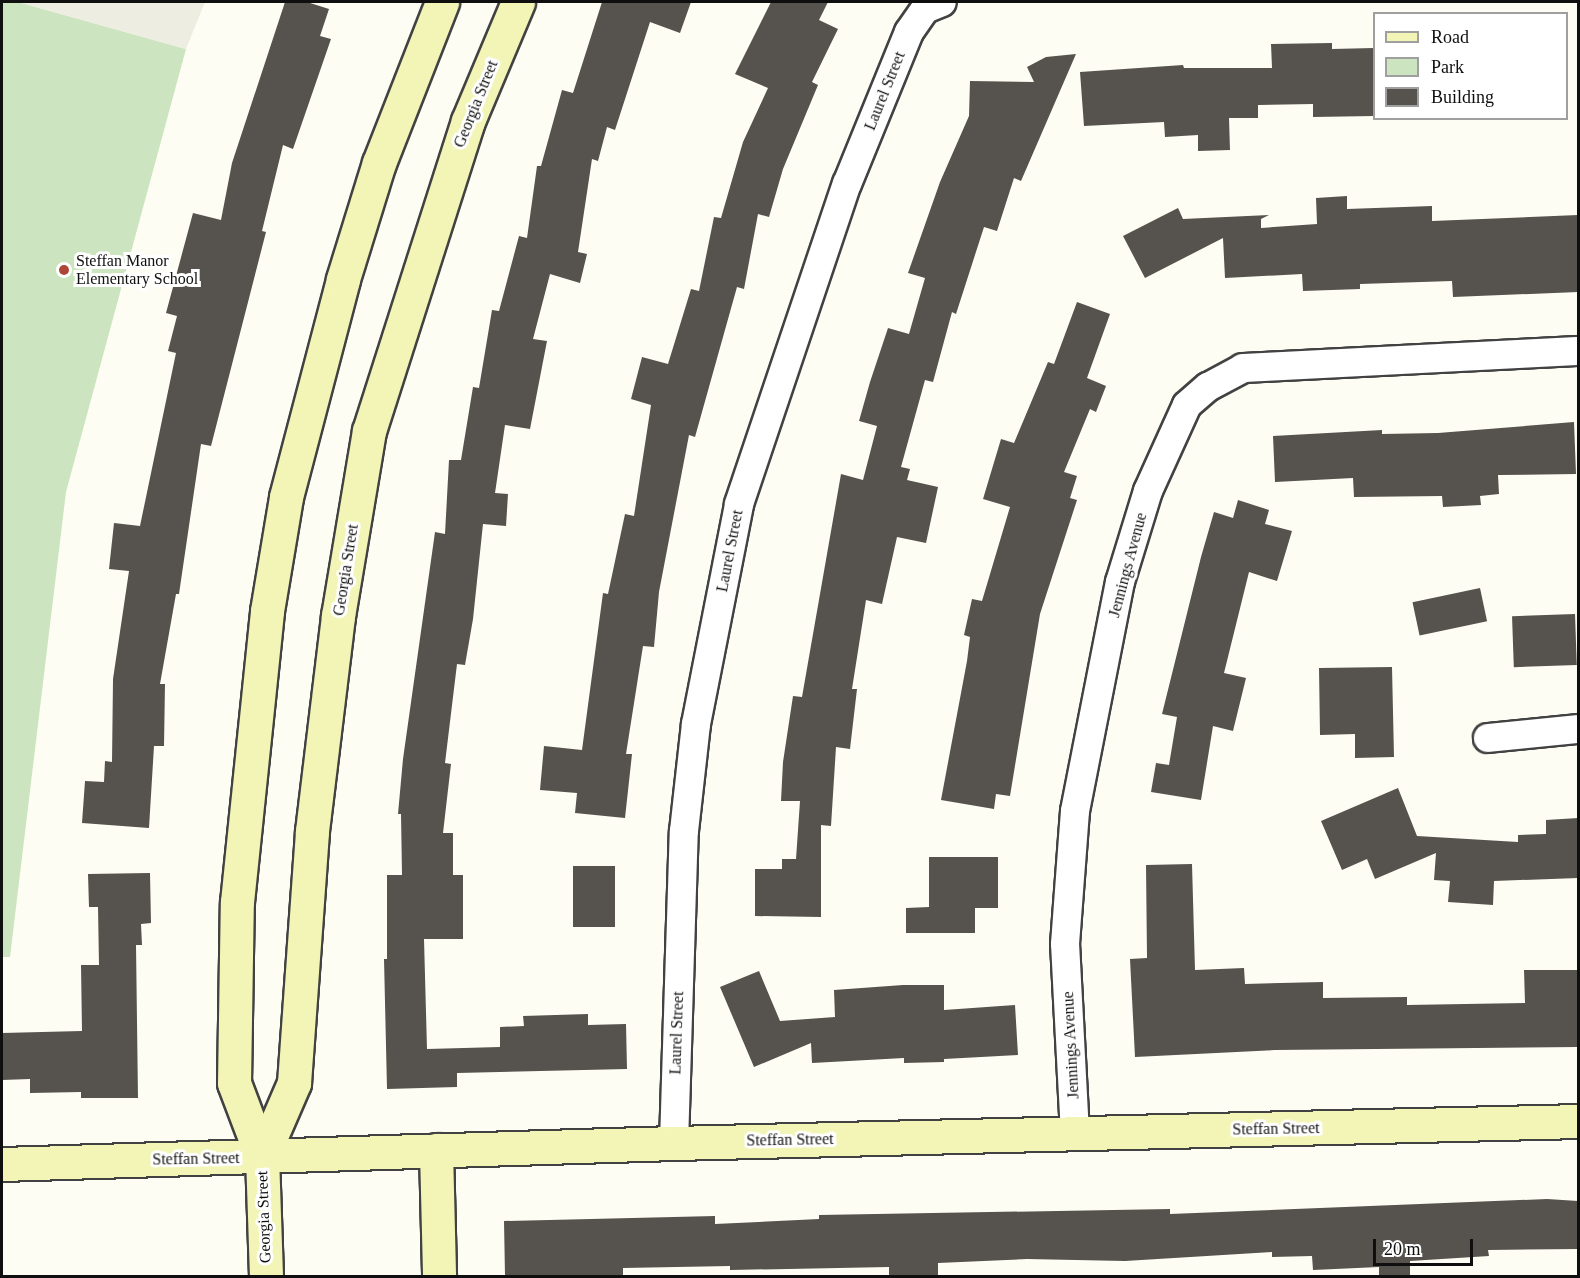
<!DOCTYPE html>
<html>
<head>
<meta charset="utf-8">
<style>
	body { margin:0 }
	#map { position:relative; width:1580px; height:1278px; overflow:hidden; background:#fdfdf3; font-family:Georgia,serif }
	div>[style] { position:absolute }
	.green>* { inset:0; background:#cde4c0 }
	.plaza>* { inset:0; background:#eeede1 }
	.building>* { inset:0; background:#56524d; transform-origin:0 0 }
	.roads { filter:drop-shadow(2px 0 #424242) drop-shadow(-2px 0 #424242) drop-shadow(0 2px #424242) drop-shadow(0 -2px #424242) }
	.street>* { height:28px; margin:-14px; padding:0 14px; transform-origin:14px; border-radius:14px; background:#fff }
	.secondary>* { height:33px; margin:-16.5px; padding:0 16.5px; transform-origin:16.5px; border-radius:16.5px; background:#f2f5b6 }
	.dots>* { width:16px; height:16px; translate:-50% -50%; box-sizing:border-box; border:3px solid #fff; border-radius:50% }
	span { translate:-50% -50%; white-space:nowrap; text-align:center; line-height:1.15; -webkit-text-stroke:6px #fff; paint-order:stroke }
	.street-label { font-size:16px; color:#0f0f0f }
	.poi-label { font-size:16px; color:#0f0f0f }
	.left { translate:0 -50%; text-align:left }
	.frame { position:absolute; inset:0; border:3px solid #0f0f0f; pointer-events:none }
	.legend { position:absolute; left:1373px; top:12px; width:195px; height:108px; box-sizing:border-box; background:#fff; border:2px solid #9f9f9f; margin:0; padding:8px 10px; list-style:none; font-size:18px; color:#0f0f0f }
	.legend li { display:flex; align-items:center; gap:12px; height:30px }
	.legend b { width:30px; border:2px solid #9f9f9f }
	.scale { position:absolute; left:1373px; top:1239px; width:100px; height:27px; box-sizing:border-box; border:3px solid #0f0f0f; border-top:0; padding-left:8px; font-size:18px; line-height:21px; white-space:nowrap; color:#0f0f0f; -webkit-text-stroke:4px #fff; paint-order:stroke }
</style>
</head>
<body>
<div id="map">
	<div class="green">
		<div style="clip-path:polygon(2px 2px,18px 2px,186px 49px,66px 492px,10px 957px,2px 957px)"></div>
	</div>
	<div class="plaza">
		<div style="clip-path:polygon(18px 2px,205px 2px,186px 49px)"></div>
	</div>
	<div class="building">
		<div style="clip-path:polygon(285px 2px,307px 2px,329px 9px,320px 36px,331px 39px,293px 149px,283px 145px,262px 231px,266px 232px,211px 446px,201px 444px,179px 594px,176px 594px,160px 684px,165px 684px,164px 746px,154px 746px,149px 828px,82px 823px,85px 781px,104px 782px,105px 761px,112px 762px,113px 679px,129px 571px,109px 569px,114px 523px,140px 526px,176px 353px,168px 351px,177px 316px,166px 313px,193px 213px,221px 220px,232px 163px)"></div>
		<div style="clip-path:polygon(602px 2px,691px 2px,680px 33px,650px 22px,615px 130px,607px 127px,598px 161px,592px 159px,578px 252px,587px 254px,580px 283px,550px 274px,533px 339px,547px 341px,530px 429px,505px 425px,495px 493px,508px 494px,506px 526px,483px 524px,473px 619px,465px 665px,457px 664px,445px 763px,451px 764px,443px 833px,453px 833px,453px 875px,463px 875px,463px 939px,424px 939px,427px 1049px,500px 1047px,500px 1027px,524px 1026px,523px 1016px,588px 1014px,588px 1025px,626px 1024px,627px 1069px,457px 1073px,457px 1087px,387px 1089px,384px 959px,387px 959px,387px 875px,402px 875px,401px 814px,398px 814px,403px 759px,435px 532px,445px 534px,449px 460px,461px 460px,473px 387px,479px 388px,492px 310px,499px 311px,519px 236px,527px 238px,537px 166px,541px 166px,562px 90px,573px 93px)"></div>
		<div style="clip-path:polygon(771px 2px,828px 2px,819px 20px,838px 29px,812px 82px,818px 85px,783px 169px,769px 217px,758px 214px,744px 289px,737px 287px,695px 437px,689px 435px,659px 592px,654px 647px,643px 646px,626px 754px,632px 754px,625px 818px,575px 813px,577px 793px,540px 790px,544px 746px,582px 750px,603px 593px,608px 594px,625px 514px,634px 516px,651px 405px,631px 399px,642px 357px,668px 364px,691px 289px,699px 291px,714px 217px,721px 218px,743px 142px,768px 88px,735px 74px)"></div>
		<div style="clip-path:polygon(1332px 43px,1332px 49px,1374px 48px,1374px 116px,1313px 117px,1313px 104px,1258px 105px,1258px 118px,1229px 118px,1230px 150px,1198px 151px,1198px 135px,1165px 137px,1164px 122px,1084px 126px,1080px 72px,1183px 65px,1184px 68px,1272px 68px,1271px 44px)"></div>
		<div style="clip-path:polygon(1076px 54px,1021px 181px,1014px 178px,997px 231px,984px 227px,956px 314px,952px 312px,933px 382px,925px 380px,901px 467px,910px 469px,907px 480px,938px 487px,926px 543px,897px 537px,882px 604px,866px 600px,852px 689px,857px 689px,850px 749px,836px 747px,831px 826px,821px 825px,821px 917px,755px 916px,755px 869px,782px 869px,782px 859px,796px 859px,800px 801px,781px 801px,783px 762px,793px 696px,802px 697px,841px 474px,863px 480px,877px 426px,859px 421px,870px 382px,888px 328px,909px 334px,925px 278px,908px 273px,940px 182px,969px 116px,970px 81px,1034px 82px,1027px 67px,1046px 57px)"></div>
		<div style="clip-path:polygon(1347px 196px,1347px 209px,1432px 206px,1432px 221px,1578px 215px,1578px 292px,1453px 297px,1452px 281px,1360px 284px,1360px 289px,1303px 291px,1302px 274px,1225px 278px,1223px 238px,1145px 278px,1123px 236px,1178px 208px,1183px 219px,1269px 215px,1261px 219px,1261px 228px,1317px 224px,1316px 198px)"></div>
		<div style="clip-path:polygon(1077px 302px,1110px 314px,1087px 378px,1106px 386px,1096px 412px,1090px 409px,1064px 472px,1077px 476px,1070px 498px,1077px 500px,1040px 614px,1010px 796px,996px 794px,994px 809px,941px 800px,967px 661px,970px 637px,964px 635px,972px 599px,982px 601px,1010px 507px,983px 499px,1001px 439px,1014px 443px,1048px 362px,1054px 364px)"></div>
		<div style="clip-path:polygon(1574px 422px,1576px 474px,1498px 475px,1499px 494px,1480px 496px,1481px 505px,1443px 507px,1442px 496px,1354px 497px,1353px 478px,1275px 482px,1273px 436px,1382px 430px,1382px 434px,1438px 433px)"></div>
		<div style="clip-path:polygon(1238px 500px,1269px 510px,1265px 524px,1292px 531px,1277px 581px,1249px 572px,1224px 673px,1246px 678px,1233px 731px,1213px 726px,1201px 800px,1151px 792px,1156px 763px,1169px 765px,1177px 717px,1162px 714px,1201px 557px,1214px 512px,1233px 518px)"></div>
		<div style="left:1480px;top:588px;width:34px;height:69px;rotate:78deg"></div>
		<div style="left:1575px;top:614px;width:51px;height:63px;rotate:88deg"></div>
		<div style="clip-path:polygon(1392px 667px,1394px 757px,1355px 758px,1355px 734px,1320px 735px,1319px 668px)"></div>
		<div style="clip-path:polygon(1398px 788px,1417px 836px,1518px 842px,1518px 835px,1546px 834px,1546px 820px,1578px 818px,1578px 878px,1494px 881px,1493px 905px,1448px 902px,1450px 881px,1434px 880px,1436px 853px,1375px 879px,1367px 859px,1342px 870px,1321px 821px)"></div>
		<div style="clip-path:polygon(929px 857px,998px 857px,998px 908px,975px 908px,975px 933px,906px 933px,906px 908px,929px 907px)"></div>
		<div style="clip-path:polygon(1192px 864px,1195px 970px,1244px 968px,1245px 984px,1323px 982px,1323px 998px,1407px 997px,1407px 1005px,1525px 1003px,1524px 970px,1578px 970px,1578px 1047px,1275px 1050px,1135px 1057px,1130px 959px,1147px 958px,1146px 865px)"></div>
		<div style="left:573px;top:866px;width:42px;height:61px"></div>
		<div style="clip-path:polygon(150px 873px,151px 923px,141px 924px,142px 945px,136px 945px,138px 1098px,81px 1098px,81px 1092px,30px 1093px,30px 1079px,2px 1080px,2px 1033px,82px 1031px,81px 965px,99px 965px,98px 907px,89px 907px,88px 874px)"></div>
		<div style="clip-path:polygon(759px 971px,780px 1021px,835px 1017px,834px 990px,903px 985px,944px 985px,944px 1010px,1015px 1005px,1018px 1055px,944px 1059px,944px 1062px,904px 1063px,904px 1058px,812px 1063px,811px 1043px,754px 1067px,720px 987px)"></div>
		<div style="clip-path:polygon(1547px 1199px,1578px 1201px,1578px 1249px,1488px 1250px,1489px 1256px,1410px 1261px,1410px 1276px,1379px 1276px,1379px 1267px,1313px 1270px,1312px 1256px,1272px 1257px,1272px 1252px,1125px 1261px,1027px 1259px,938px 1263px,938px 1276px,889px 1276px,889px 1267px,730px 1270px,730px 1266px,623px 1268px,623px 1276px,505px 1276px,504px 1221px,715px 1216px,715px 1224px,819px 1219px,819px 1215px,1170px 1209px,1170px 1214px)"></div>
	</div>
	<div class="roads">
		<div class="street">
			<div style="left:1488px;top:738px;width:90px;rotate:-5.7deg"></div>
			<div style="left:1075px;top:1134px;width:190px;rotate:-93deg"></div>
			<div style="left:1065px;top:944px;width:133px;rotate:-85.7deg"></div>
			<div style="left:1075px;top:811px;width:233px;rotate:-78.9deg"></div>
			<div style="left:1120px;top:582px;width:95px;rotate:-72.9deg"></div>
			<div style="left:1148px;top:491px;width:94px;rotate:-65.6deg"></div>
			<div style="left:1187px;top:405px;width:28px;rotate:-41deg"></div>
			<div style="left:1208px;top:387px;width:40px;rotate:-28deg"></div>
			<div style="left:1243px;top:368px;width:335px;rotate:-2.9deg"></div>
			<div style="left:674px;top:1143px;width:312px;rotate:-88.2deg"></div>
			<div style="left:684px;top:831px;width:108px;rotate:-83.6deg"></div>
			<div style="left:696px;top:724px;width:224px;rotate:-78.9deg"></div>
			<div style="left:739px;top:504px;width:338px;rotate:-71.4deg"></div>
			<div style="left:847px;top:184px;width:164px;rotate:-67.8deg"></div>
			<div style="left:909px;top:32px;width:28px;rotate:-55deg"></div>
			<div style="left:925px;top:9px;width:18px;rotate:-22deg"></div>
		</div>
		<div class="secondary">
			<div style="left:436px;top:1150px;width:126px;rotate:88.6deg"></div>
			<div style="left:262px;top:1157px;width:81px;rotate:-66.6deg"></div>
			<div style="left:294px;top:1083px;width:253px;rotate:-85.9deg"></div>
			<div style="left:312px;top:831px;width:217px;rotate:-83.1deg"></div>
			<div style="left:338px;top:616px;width:188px;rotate:-80.5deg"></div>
			<div style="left:369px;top:431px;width:325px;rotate:-72.3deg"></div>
			<div style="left:468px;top:121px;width:129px;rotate:-67.2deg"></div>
			<div style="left:2px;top:1164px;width:672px;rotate:-1.79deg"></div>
			<div style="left:674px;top:1143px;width:904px;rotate:-1.39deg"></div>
			<div style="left:266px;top:1276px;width:119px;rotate:-91.9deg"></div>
			<div style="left:262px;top:1157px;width:79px;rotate:-110.7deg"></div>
			<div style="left:234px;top:1083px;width:181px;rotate:-89.1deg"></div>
			<div style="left:237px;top:902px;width:293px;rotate:-84.1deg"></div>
			<div style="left:267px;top:611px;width:116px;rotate:-80.5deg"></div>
			<div style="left:286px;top:497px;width:225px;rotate:-75.3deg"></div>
			<div style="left:343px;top:279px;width:121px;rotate:-72.8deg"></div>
			<div style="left:379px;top:163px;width:173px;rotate:-68.6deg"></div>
		</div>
	</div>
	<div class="dots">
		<div style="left:64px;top:270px;background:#ae4638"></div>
	</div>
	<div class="street-label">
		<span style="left:885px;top:91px;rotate:-68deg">Laurel Street</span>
		<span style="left:476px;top:104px;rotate:-68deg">Georgia Street</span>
		<span style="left:730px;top:551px;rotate:-79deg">Laurel Street</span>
		<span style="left:1128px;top:565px;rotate:-75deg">Jennings Avenue</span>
		<span style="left:346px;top:570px;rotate:-81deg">Georgia Street</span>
		<span style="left:677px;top:1033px;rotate:-88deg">Laurel Street</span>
		<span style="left:1071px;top:1045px;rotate:-93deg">Jennings Avenue</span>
		<span style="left:1276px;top:1129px;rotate:-1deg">Steffan Street</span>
		<span style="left:790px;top:1140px;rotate:-1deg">Steffan Street</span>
		<span style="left:196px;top:1159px;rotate:-1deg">Steffan Street</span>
		<span style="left:264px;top:1217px;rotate:-92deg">Georgia Street</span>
	</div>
	<div class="poi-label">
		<span class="left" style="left:76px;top:270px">Steffan Manor<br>Elementary School</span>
	</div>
	<div class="frame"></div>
	<ul class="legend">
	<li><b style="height:8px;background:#f2f5b6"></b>Road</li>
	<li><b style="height:16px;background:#cde4c0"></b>Park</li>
	<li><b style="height:16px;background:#56524d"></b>Building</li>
	</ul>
	<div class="scale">20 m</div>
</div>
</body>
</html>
